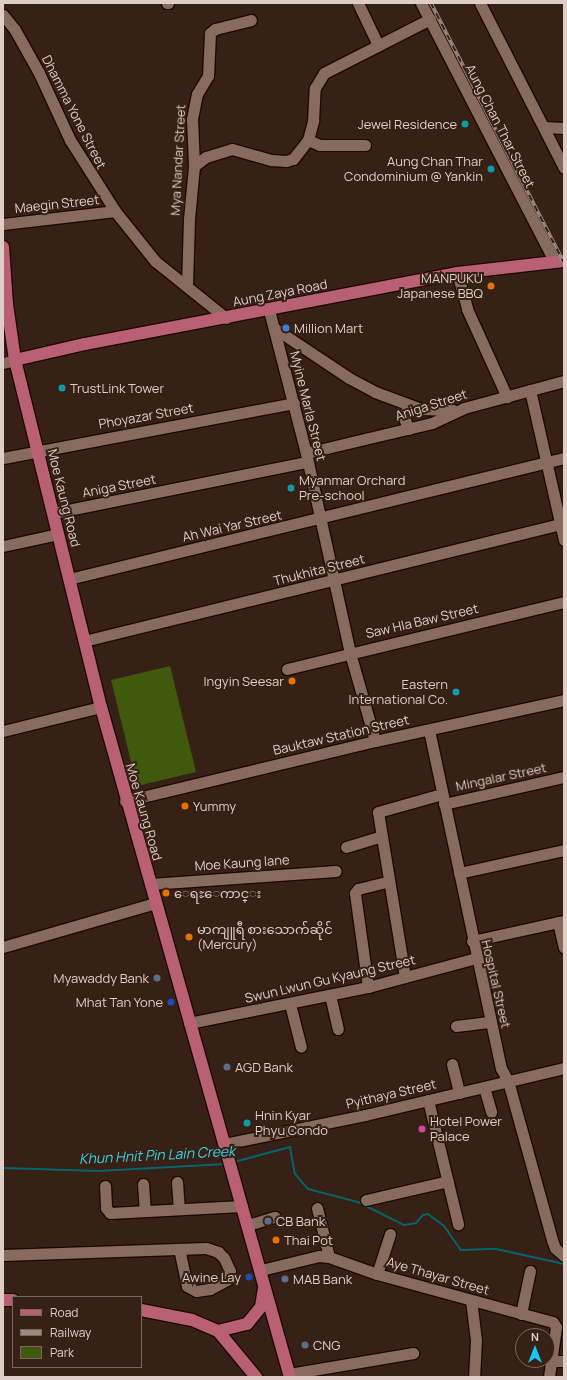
<!DOCTYPE html>
<meta charset="utf-8">
<style>
body{margin:0}
#map{position:relative;width:567px;height:1380px;overflow:hidden;background:#372015;font-family:Manrope,"Noto Sans Myanmar",sans-serif}
div>[style]{position:absolute}
.green>*{inset:0;background:#3f590d}
.stream>*{height:2px;margin:-1px;padding:0 1px;transform-origin:1px;border-radius:1px;background:#04656d}
.roads{filter:drop-shadow(1px 0 #1e0902) drop-shadow(-1px 0 #1e0902) drop-shadow(0 1px #1e0902) drop-shadow(0 -1px #1e0902)}
.minor>*{height:11px;margin:-5.5px;padding:0 5.5px;transform-origin:5.5px;border-radius:5.5px;background:#876b5e}
.major>*{height:12px;margin:-6px;padding:0 6px;transform-origin:6px;border-radius:6px;background:#b96172}
.rail>*{height:3.5px;margin-top:-1.75px;transform-origin:0;background:repeating-linear-gradient(90deg,#372015 0 6px,#9d8b81 0 12px);box-sizing:border-box;border-block:1px solid #9d8b81}
.dots>*{width:11px;height:11px;translate:-50% -50%;box-sizing:border-box;border:2px solid #372015;border-radius:50%}
span{translate:-50% -50%;white-space:nowrap;text-align:center;line-height:1.15;-webkit-text-stroke:4px #372015;paint-order:stroke}
.street-label{font-size:13px;color:#decec6}
.poi-label{font-size:13px;color:#decec6}
.right{translate:-100% -50%;text-align:right}
.left{translate:0 -50%;text-align:left}
.water-label{font-size:14px;color:#36d8e7;font-style:italic}
.frame{position:absolute;inset:0;border:4px solid #decec6;pointer-events:none}
.legend{position:absolute;left:12px;top:1296px;width:130px;height:72px;box-sizing:border-box;background:#372015;border:1px solid #7a665c;margin:0;padding:5px 7px;list-style:none;font-size:12px;color:#decec6}
.legend li{display:flex;align-items:center;gap:8px;height:20px}
.legend b{width:20px;border:1px solid #7a665c}
.north{position:absolute;left:515px;top:1328px;width:40px;height:40px;box-sizing:border-box;background:#372015;border:1px solid #7a665c;border-radius:50%;rotate:0deg;font-size:11px;font-weight:700;line-height:16px;text-align:center;color:#decec6}
.north::after{content:'';display:block;margin:auto;width:14px;height:18px;background:#11cafa;clip-path:polygon(50% 0,100% 100%,50% 72%,0 100%)}
</style>
<div id="map">
<div class="green">
<div style="clip-path:polygon(170px 666px,196px 772px,137px 786px,111px 680px)"></div>
</div>
<div class="stream">
<div style="left:234px;top:1162px;width:58px;rotate:-15deg"></div>
<div style="left:290px;top:1147px;width:27px;rotate:80deg"></div>
<div style="left:295px;top:1174px;width:20px;rotate:49deg"></div>
<div style="left:308px;top:1189px;width:52px;rotate:14.6deg"></div>
<div style="left:358px;top:1202px;width:51px;rotate:26.6deg"></div>
<div style="left:404px;top:1225px;width:12px;rotate:-9deg"></div>
<div style="left:416px;top:1223px;width:11px;rotate:-49deg"></div>
<div style="left:423px;top:1215px;width:5px;rotate:-11deg"></div>
<div style="left:428px;top:1214px;width:20px;rotate:37deg"></div>
<div style="left:444px;top:1226px;width:29px;rotate:55deg"></div>
<div style="left:461px;top:1250px;width:35px;rotate:-2deg"></div>
<div style="left:496px;top:1249px;width:70px;rotate:12.4deg"></div>
<div style="left:3px;top:1168px;width:96px;rotate:1.8deg"></div>
<div style="left:99px;top:1171px;width:127px;rotate:-3.2deg"></div>
</div>
<div class="roads">
<div class="minor">
<div style="left:167px;top:3px;width:1px"></div>
<div style="left:358px;top:3px;width:47px;rotate:64.5deg"></div>
<div style="left:421px;top:3px;width:290px;rotate:62.7deg"></div>
<div style="left:480px;top:3px;width:185px;rotate:63deg"></div>
<div style="left:3px;top:15px;width:19px;rotate:51deg"></div>
<div style="left:15px;top:30px;width:49px;rotate:60.8deg"></div>
<div style="left:39px;top:73px;width:74px;rotate:65.2deg"></div>
<div style="left:70px;top:140px;width:84px;rotate:57.6deg"></div>
<div style="left:115px;top:211px;width:64px;rotate:51.3deg"></div>
<div style="left:155px;top:261px;width:91px;rotate:38.8deg"></div>
<div style="left:544px;top:127px;width:20px;rotate:3deg"></div>
<div style="left:308px;top:140px;width:13px;rotate:23deg"></div>
<div style="left:320px;top:145px;width:45px"></div>
<div style="left:194px;top:166px;width:15px;rotate:-37deg"></div>
<div style="left:206px;top:157px;width:27px;rotate:-17deg"></div>
<div style="left:232px;top:149px;width:41px;rotate:15.8deg"></div>
<div style="left:271px;top:160px;width:15px;rotate:4deg"></div>
<div style="left:286px;top:161px;width:7px;rotate:-16deg"></div>
<div style="left:293px;top:159px;width:24px;rotate:-52deg"></div>
<div style="left:308px;top:140px;width:20px;rotate:-75deg"></div>
<div style="left:313px;top:121px;width:33px;rotate:-87deg"></div>
<div style="left:315px;top:88px;width:17px;rotate:-59deg"></div>
<div style="left:324px;top:73px;width:119px;rotate:-27deg"></div>
<div style="left:3px;top:224px;width:113px;rotate:-6.6deg"></div>
<div style="left:457px;top:273px;width:37px;rotate:74deg"></div>
<div style="left:467px;top:309px;width:97px;rotate:65.6deg"></div>
<div style="left:187px;top:286px;width:67px;rotate:-88.3deg"></div>
<div style="left:189px;top:219px;width:53px;rotate:-84.6deg"></div>
<div style="left:194px;top:166px;width:47px;rotate:-92.4deg"></div>
<div style="left:192px;top:119px;width:25px;rotate:-79deg"></div>
<div style="left:197px;top:94px;width:21px;rotate:-59deg"></div>
<div style="left:208px;top:76px;width:43px;rotate:-87.3deg"></div>
<div style="left:210px;top:33px;width:6px;rotate:-39deg"></div>
<div style="left:215px;top:29px;width:37px;rotate:-14deg"></div>
<div style="left:269px;top:310px;width:148px;rotate:75.5deg"></div>
<div style="left:306px;top:453px;width:205px;rotate:77.6deg"></div>
<div style="left:350px;top:653px;width:91px;rotate:74.1deg"></div>
<div style="left:274px;top:328px;width:90px;rotate:33.7deg"></div>
<div style="left:349px;top:378px;width:30px;rotate:28deg"></div>
<div style="left:375px;top:392px;width:49px;rotate:20.3deg"></div>
<div style="left:421px;top:409px;width:32px;rotate:2deg"></div>
<div style="left:3px;top:363px;width:12px;rotate:-14deg"></div>
<div style="left:530px;top:390px;width:154px;rotate:77.2deg"></div>
<div style="left:408px;top:405px;width:14px;rotate:107deg"></div>
<div style="left:404px;top:418px;width:12px;rotate:66deg"></div>
<div style="left:306px;top:453px;width:130px;rotate:-13.4deg"></div>
<div style="left:432px;top:423px;width:35px;rotate:-25deg"></div>
<div style="left:464px;top:408px;width:104px;rotate:-15.1deg"></div>
<div style="left:3px;top:458px;width:296px;rotate:-10.7deg"></div>
<div style="left:53px;top:513px;width:259px;rotate:-11.4deg"></div>
<div style="left:3px;top:546px;width:56px;rotate:-12.3deg"></div>
<div style="left:69px;top:579px;width:510px;rotate:-13.74deg"></div>
<div style="left:84px;top:641px;width:490px;rotate:-13.8deg"></div>
<div style="left:287px;top:669px;width:285px;rotate:-13.6deg"></div>
<div style="left:429px;top:730px;width:346px;rotate:78deg"></div>
<div style="left:501px;top:1068px;width:15px;rotate:62deg"></div>
<div style="left:508px;top:1081px;width:165px;rotate:74.5deg"></div>
<div style="left:552px;top:1240px;width:9px;rotate:69deg"></div>
<div style="left:555px;top:1248px;width:12px;rotate:42deg"></div>
<div style="left:3px;top:731px;width:101px;rotate:-13.8deg"></div>
<div style="left:125px;top:801px;width:257px;rotate:-13.5deg"></div>
<div style="left:375px;top:741px;width:193px;rotate:-12.2deg"></div>
<div style="left:444px;top:804px;width:123px;rotate:-12.7deg"></div>
<div style="left:346px;top:847px;width:37px;rotate:-17deg"></div>
<div style="left:459px;top:873px;width:107px;rotate:-12.4deg"></div>
<div style="left:150px;top:884px;width:186px;rotate:-4deg"></div>
<div style="left:558px;top:922px;width:26px;rotate:77deg"></div>
<div style="left:472px;top:941px;width:94px;rotate:-12.3deg"></div>
<div style="left:3px;top:947px;width:158px;rotate:-16.1deg"></div>
<div style="left:405px;top:977px;width:167px;rotate:-99.3deg"></div>
<div style="left:378px;top:812px;width:66px;rotate:-15.7deg"></div>
<div style="left:368px;top:987px;width:95px;rotate:-97.9deg"></div>
<div style="left:355px;top:893px;width:5px;rotate:-53deg"></div>
<div style="left:358px;top:889px;width:32px;rotate:-14deg"></div>
<div style="left:330px;top:995px;width:35px;rotate:77deg"></div>
<div style="left:290px;top:1004px;width:44px;rotate:75.7deg"></div>
<div style="left:189px;top:1023px;width:183px;rotate:-11.4deg"></div>
<div style="left:368px;top:987px;width:112px;rotate:-15deg"></div>
<div style="left:456px;top:1026px;width:35px;rotate:-7deg"></div>
<div style="left:452px;top:1064px;width:30px;rotate:76deg"></div>
<div style="left:484px;top:1087px;width:26px;rotate:74deg"></div>
<div style="left:428px;top:1100px;width:128px;rotate:76.4deg"></div>
<div style="left:224px;top:1144px;width:144px;rotate:-11.6deg"></div>
<div style="left:365px;top:1115px;width:204px;rotate:-13.3deg"></div>
<div style="left:177px;top:1182px;width:27px;rotate:86deg"></div>
<div style="left:143px;top:1184px;width:27px;rotate:86deg"></div>
<div style="left:105px;top:1186px;width:22px;rotate:87deg"></div>
<div style="left:106px;top:1208px;width:6px;rotate:51deg"></div>
<div style="left:110px;top:1213px;width:132px;rotate:-3deg"></div>
<div style="left:366px;top:1200px;width:84px;rotate:-13deg"></div>
<div style="left:317px;top:1208px;width:50px;rotate:76.2deg"></div>
<div style="left:248px;top:1225px;width:28px;rotate:-17deg"></div>
<div style="left:3px;top:1255px;width:203px;rotate:-2deg"></div>
<div style="left:206px;top:1248px;width:13px;rotate:18deg"></div>
<div style="left:218px;top:1252px;width:8px;rotate:45deg"></div>
<div style="left:224px;top:1258px;width:14px;rotate:65deg"></div>
<div style="left:230px;top:1271px;width:9px;rotate:108deg"></div>
<div style="left:227px;top:1280px;width:19px;rotate:152deg"></div>
<div style="left:210px;top:1289px;width:14px;rotate:172deg"></div>
<div style="left:196px;top:1291px;width:10px;rotate:-151deg"></div>
<div style="left:187px;top:1286px;width:38px;rotate:-102deg"></div>
<div style="left:261px;top:1270px;width:60px;rotate:-13.6deg"></div>
<div style="left:319px;top:1256px;width:10px;rotate:6deg"></div>
<div style="left:329px;top:1257px;width:51px;rotate:19.5deg"></div>
<div style="left:377px;top:1274px;width:182px;rotate:15.3deg"></div>
<div style="left:553px;top:1322px;width:6px;rotate:59deg"></div>
<div style="left:556px;top:1327px;width:50px;rotate:98deg"></div>
<div style="left:377px;top:1274px;width:42px;rotate:-72deg"></div>
<div style="left:471px;top:1300px;width:40px;rotate:82.9deg"></div>
<div style="left:476px;top:1340px;width:37px;rotate:93deg"></div>
<div style="left:521px;top:1314px;width:44px;rotate:-78.2deg"></div>
<div style="left:551px;top:1361px;width:13px"></div>
<div style="left:289px;top:1374px;width:126px;rotate:-9.6deg"></div>
</div>
<div class="major">
<div style="left:3px;top:247px;width:57px;rotate:86deg"></div>
<div style="left:7px;top:304px;width:57px;rotate:81.9deg"></div>
<div style="left:15px;top:360px;width:357px;rotate:76.1deg"></div>
<div style="left:101px;top:707px;width:696px;rotate:74.25deg"></div>
<div style="left:15px;top:360px;width:72px;rotate:-12.9deg"></div>
<div style="left:85px;top:344px;width:379px;rotate:-10.8deg"></div>
<div style="left:457px;top:273px;width:108px;rotate:-6.4deg"></div>
<div style="left:3px;top:1300px;width:10px"></div>
<div style="left:141px;top:1310px;width:52px;rotate:11.1deg"></div>
<div style="left:192px;top:1320px;width:28px;rotate:23deg"></div>
<div style="left:218px;top:1331px;width:60px;rotate:50.4deg"></div>
<div style="left:218px;top:1331px;width:30px;rotate:-14deg"></div>
<div style="left:247px;top:1324px;width:22px;rotate:-51deg"></div>
<div style="left:261px;top:1307px;width:18px;rotate:-81deg"></div>
</div>
</div>
<div class="rail">
<div style="left:431px;top:3px;width:292px;rotate:62.9deg"></div>
</div>
<div class="dots">
<div style="left:465px;top:124px;background:#0f9aa8"></div>
<div style="left:491px;top:169px;background:#0f9aa8"></div>
<div style="left:491px;top:286px;background:#e8710a"></div>
<div style="left:286px;top:328px;background:#3f7fe0"></div>
<div style="left:62px;top:388px;background:#0f9aa8"></div>
<div style="left:291px;top:488px;background:#0f9aa8"></div>
<div style="left:292px;top:681px;background:#e8710a"></div>
<div style="left:456px;top:692px;background:#0f9aa8"></div>
<div style="left:185px;top:806px;background:#e8710a"></div>
<div style="left:166px;top:893px;background:#e8710a"></div>
<div style="left:189px;top:937px;background:#e8710a"></div>
<div style="left:157px;top:978px;background:#5c6f8a"></div>
<div style="left:171px;top:1002px;background:#1a4fb4"></div>
<div style="left:227px;top:1067px;background:#5c6f8a"></div>
<div style="left:247px;top:1123px;background:#0f9aa8"></div>
<div style="left:422px;top:1129px;background:#d1479c"></div>
<div style="left:268px;top:1221px;background:#5c6f8a"></div>
<div style="left:276px;top:1240px;background:#e8710a"></div>
<div style="left:249px;top:1277px;background:#1a4fb4"></div>
<div style="left:285px;top:1279px;background:#5c6f8a"></div>
<div style="left:305px;top:1345px;background:#5c6f8a"></div>
</div>
<div class="street-label">
<span style="left:74px;top:112px;rotate:63deg">Dhamma Yone Street</span>
<span style="left:500px;top:126px;rotate:63deg">Aung Chan Thar Street</span>
<span style="left:178px;top:160px;rotate:-87deg">Mya Nandar Street</span>
<span style="left:57px;top:204px;rotate:-6deg">Maegin Street</span>
<span style="left:280px;top:293px;rotate:-11deg">Aung Zaya Road</span>
<span style="left:431px;top:405px;rotate:-18deg">Aniga Street</span>
<span style="left:308px;top:406px;rotate:76deg">Myine Marla Street</span>
<span style="left:146px;top:416px;rotate:-10deg">Phoyazar Street</span>
<span style="left:119px;top:486px;rotate:-11deg">Aniga Street</span>
<span style="left:64px;top:498px;rotate:76deg">Moe Kaung Road</span>
<span style="left:232px;top:526px;rotate:-13deg">Ah Wai Yar Street</span>
<span style="left:319px;top:570px;rotate:-14deg">Thukhita Street</span>
<span style="left:422px;top:621px;rotate:-13deg">Saw Hla Baw Street</span>
<span style="left:341px;top:735px;rotate:-13deg">Bauktaw Station Street</span>
<span style="left:501px;top:777px;rotate:-12deg">Mingalar Street</span>
<span style="left:144px;top:812px;rotate:74deg">Moe Kaung Road</span>
<span style="left:242px;top:863px;rotate:-4deg">Moe Kaung lane</span>
<span style="left:330px;top:979px;rotate:-13deg">Swun Lwun Gu Kyaung Street</span>
<span style="left:496px;top:984px;rotate:77deg">Hospital Street</span>
<span style="left:391px;top:1094px;rotate:-13deg">Pyithaya Street</span>
<span style="left:438px;top:1276px;rotate:16deg">Aye Thayar Street</span>
</div>
<div class="poi-label">
<span class="right" style="left:457px;top:124px">Jewel Residence</span>
<span class="right" style="left:483px;top:169px">Aung Chan Thar<br>Condominium @ Yankin</span>
<span class="right" style="left:483px;top:286px">MANPUKU<br>Japanese BBQ</span>
<span class="left" style="left:294px;top:328px">Million Mart</span>
<span class="left" style="left:70px;top:388px">TrustLink Tower</span>
<span class="left" style="left:299px;top:488px">Myanmar Orchard<br>Pre-school</span>
<span class="right" style="left:284px;top:681px">Ingyin Seesar</span>
<span class="right" style="left:448px;top:692px">Eastern<br>International Co.</span>
<span class="left" style="left:193px;top:806px">Yummy</span>
<span class="left" style="left:174px;top:893px">ေရႊေကာင္း</span>
<span class="left" style="left:197px;top:937px">မာကျူရီ စားသောက်ဆိုင်<br>(Mercury)</span>
<span class="right" style="left:149px;top:978px">Myawaddy Bank</span>
<span class="right" style="left:163px;top:1002px">Mhat Tan Yone</span>
<span class="left" style="left:235px;top:1067px">AGD Bank</span>
<span class="left" style="left:255px;top:1123px">Hnin Kyar<br>Phyu Condo</span>
<span class="left" style="left:430px;top:1129px">Hotel Power<br>Palace</span>
<span class="left" style="left:276px;top:1221px">CB Bank</span>
<span class="left" style="left:284px;top:1240px">Thai Pot</span>
<span class="right" style="left:241px;top:1277px">Awine Lay</span>
<span class="left" style="left:293px;top:1279px">MAB Bank</span>
<span class="left" style="left:313px;top:1345px">CNG</span>
</div>
<div class="water-label">
<span style="left:157px;top:1155px;rotate:-3deg">Khun Hnit Pin Lain Creek</span>
</div>
<div class="frame"></div>
<ul class="legend">
<li><b style="height:5px;background:#b96172"></b>Road</li>
<li><b style="height:5px;background:#9d8b81"></b>Railway</li>
<li><b style="height:11px;background:#3f590d"></b>Park</li>
</ul>
<div class="north">N</div>
</div>
